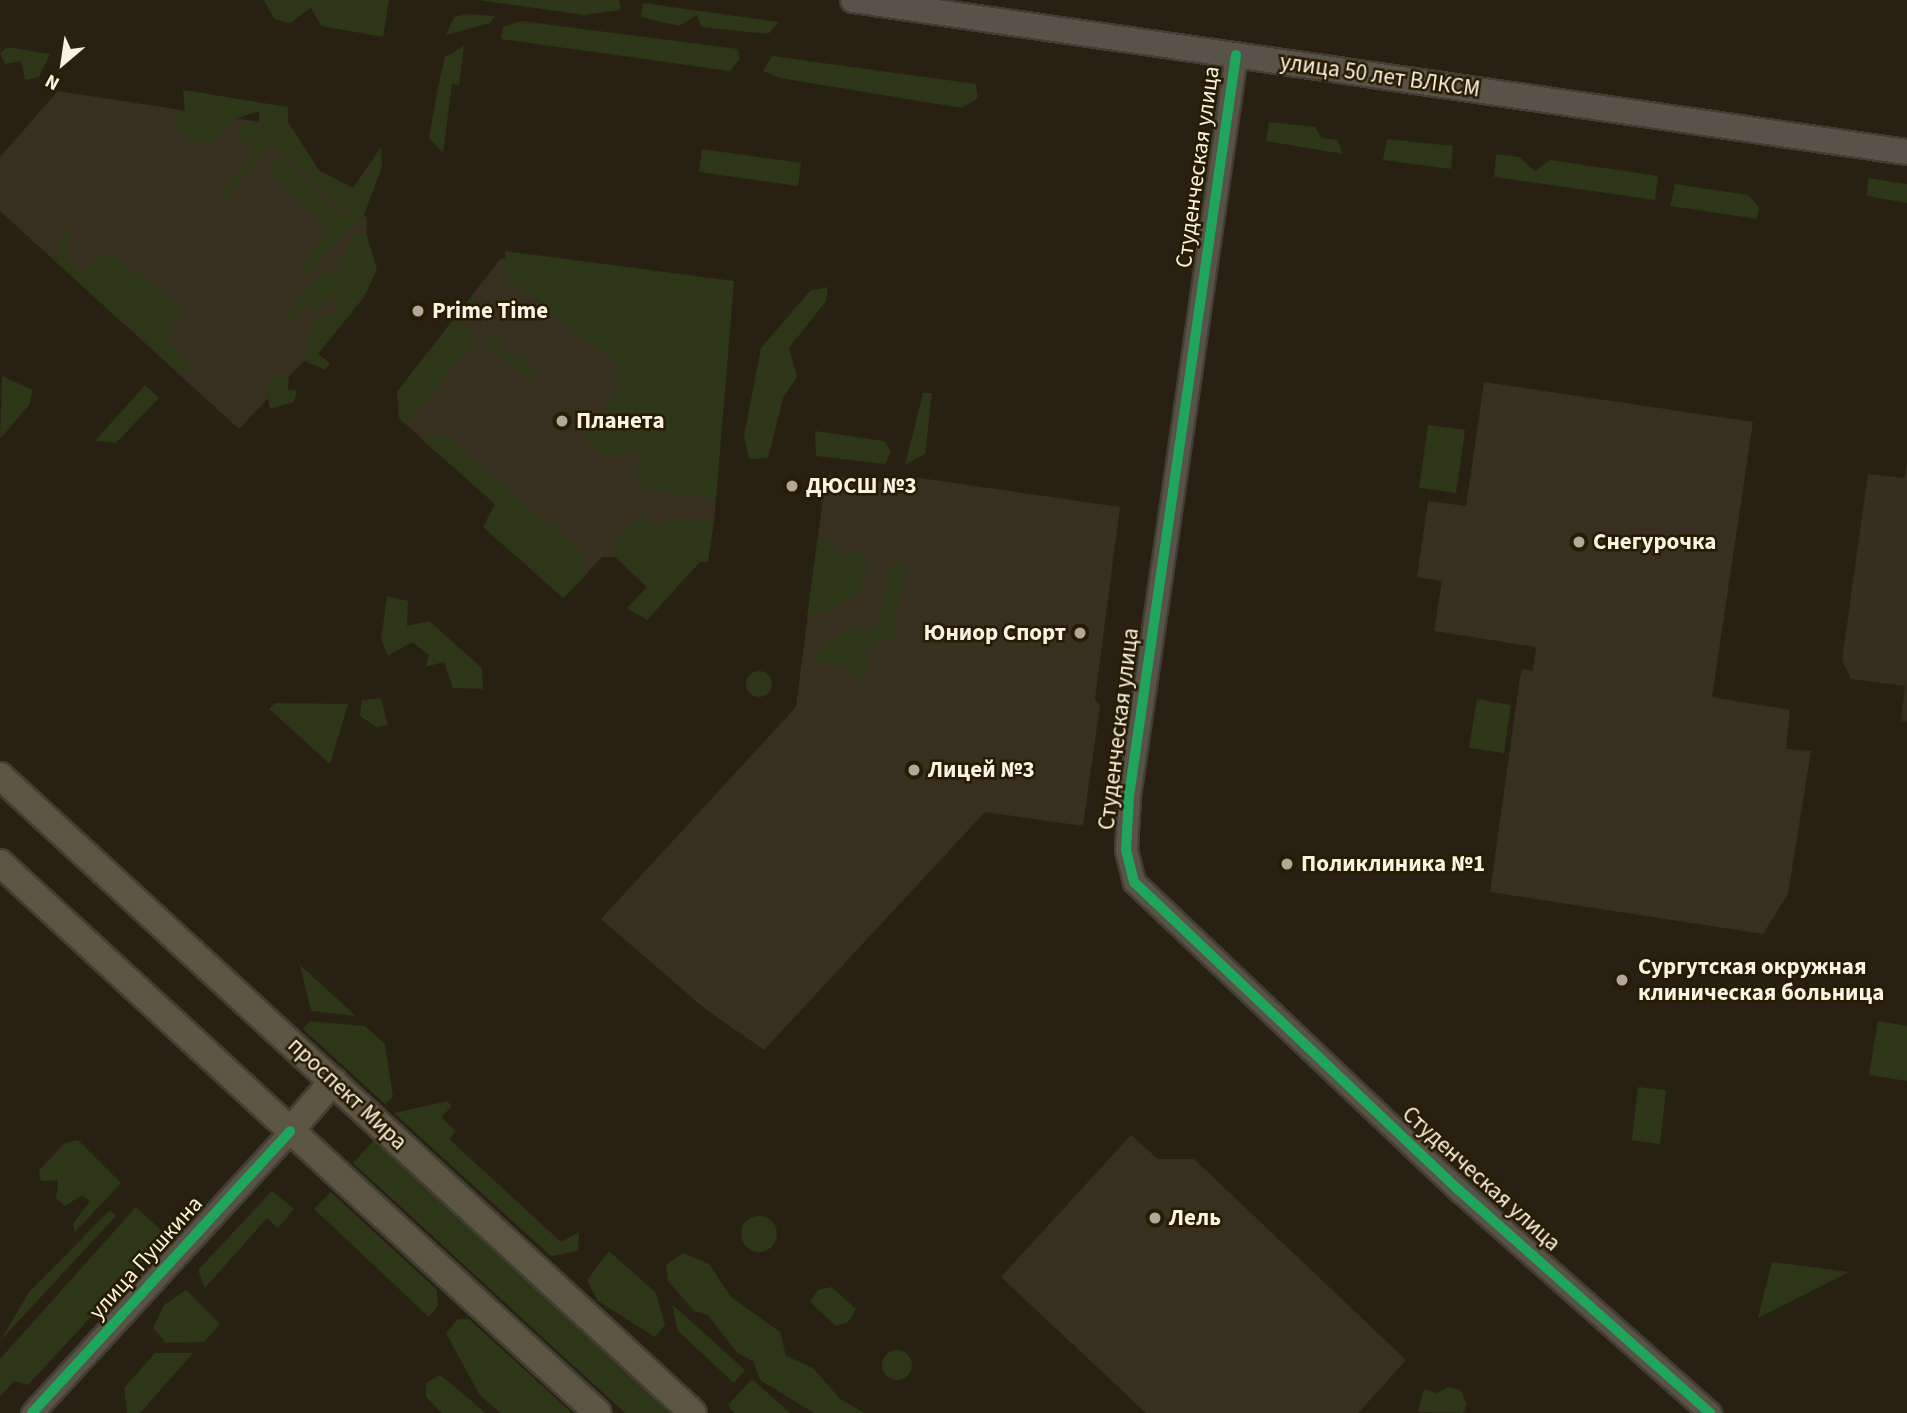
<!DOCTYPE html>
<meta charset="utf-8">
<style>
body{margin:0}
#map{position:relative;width:1907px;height:1413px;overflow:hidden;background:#282113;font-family:"Source Sans 3",sans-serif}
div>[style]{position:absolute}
.commercial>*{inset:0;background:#362f1f}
.education>*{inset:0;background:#372f1f}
.green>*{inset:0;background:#2d3616}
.round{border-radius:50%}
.roads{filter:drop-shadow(2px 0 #433e33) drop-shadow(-2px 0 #433e33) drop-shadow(0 2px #433e33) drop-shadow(0 -2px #433e33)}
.tertiary>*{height:21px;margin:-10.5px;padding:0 10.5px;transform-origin:10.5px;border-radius:10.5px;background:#585348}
.secondary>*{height:24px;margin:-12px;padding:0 12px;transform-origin:12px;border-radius:12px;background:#585348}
.primary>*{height:26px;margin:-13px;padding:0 13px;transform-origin:13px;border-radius:13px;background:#5c5544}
.cycleway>*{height:10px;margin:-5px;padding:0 5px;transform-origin:5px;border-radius:5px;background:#20a55d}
.dots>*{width:19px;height:19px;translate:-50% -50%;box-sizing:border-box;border:4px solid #271b02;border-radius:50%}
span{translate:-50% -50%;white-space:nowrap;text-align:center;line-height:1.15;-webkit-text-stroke:5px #271b02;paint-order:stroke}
.street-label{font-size:23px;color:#faf2e2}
.poi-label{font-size:23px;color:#faf2e2;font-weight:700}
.left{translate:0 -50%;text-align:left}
.right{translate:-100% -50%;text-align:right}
.north{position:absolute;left:28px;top:28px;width:70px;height:70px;-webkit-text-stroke:5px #271b02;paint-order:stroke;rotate:209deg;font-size:19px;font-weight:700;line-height:28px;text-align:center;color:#faf2e2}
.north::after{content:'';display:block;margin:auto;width:24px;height:32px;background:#faf2e2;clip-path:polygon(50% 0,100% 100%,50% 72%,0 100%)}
</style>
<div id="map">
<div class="commercial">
<div style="clip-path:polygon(1907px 462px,1907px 722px,1901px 721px,1905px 686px,1851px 679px,1842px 660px,1868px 474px,1904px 478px)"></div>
</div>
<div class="education">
<div style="clip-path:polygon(58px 91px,259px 122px,367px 218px,364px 297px,239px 429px,0 211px,0 157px)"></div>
<div style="clip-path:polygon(501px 258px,733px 290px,714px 522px,651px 591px,615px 557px,602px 557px,581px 580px,399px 418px,397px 392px)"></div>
<div style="clip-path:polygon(1484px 382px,1753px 422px,1712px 697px,1790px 710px,1786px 749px,1811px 751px,1788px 894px,1763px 934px,1490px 892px,1520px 677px,1522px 669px,1533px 671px,1536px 647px,1434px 631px,1442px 581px,1417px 577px,1428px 501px,1466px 506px)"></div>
<div style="clip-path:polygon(826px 475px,901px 484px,913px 477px,1120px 507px,1095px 699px,1100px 706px,1083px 826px,985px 812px,764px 1050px,704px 1008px,601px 919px,796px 707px)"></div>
<div style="clip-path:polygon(1131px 1135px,1158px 1159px,1194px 1159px,1406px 1360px,1358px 1413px,1146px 1413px,1001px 1277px)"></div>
</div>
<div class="green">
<div style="clip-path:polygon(264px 0,389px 0,383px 37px,321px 26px,311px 8px,290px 23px,274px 19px)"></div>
<div style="clip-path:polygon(478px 0,619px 0,621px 10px,584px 15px)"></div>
<div style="clip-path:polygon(643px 3px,779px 22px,768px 34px,701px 27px,697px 15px,679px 26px,641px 17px)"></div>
<div style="clip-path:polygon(467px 14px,495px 16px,490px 23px,446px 35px,454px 17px)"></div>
<div style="clip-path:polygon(521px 21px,738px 49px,740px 59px,730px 71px,501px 39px,503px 27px)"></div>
<div style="clip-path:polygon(464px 46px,459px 85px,452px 84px,443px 153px,429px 138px,438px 87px,445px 57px)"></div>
<div style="clip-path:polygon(7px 47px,50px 54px,39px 77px,25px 80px,21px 61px,5px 64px,0 53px)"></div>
<div style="clip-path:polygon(772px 56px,976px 84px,978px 98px,962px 108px,780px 78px,763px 71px)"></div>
<div style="clip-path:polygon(183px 90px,288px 107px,288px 122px,319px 170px,353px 188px,381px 147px,382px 167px,364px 215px,303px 277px,300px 269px,329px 229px,266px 169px,281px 157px,340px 214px,347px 211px,275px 148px,263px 151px,228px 198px,217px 197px,246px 163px,254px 145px,236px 136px,240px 127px,259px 122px,259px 111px,235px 119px,205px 151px,201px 140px,189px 141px,172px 116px,185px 110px)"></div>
<div style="clip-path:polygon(1269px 122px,1315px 127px,1321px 138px,1337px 140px,1343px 154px,1266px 141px)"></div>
<div style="clip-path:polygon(1387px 139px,1453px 146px,1451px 169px,1383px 160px)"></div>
<div style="clip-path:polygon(702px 149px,801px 163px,798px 186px,699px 172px)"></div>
<div style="clip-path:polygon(1496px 154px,1519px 157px,1535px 171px,1550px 160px,1658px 176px,1655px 200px,1494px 177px)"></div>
<div style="clip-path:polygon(1868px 178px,1907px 184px,1907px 203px,1867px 196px)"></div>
<div style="clip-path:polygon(1675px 184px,1748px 195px,1759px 207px,1757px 219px,1670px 206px)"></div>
<div style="clip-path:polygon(70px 227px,67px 259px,82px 273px,109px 251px,184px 311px,169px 326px,169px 339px,188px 366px,180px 374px,57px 263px,60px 235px)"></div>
<div style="clip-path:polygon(366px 233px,377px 269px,364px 297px,318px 354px,330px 363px,326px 370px,304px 361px,313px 321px,338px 310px,333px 296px,314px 312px,306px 302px,290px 322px,286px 314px,330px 265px,333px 281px,352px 235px)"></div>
<div style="clip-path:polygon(505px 251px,734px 281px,716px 499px,648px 490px,633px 480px,643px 465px,633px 449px,608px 459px,584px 435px,621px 388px,614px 362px,507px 277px)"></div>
<div style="clip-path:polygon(828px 287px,826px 301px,789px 348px,797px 377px,783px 398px,768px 458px,749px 459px,744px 436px,761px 348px,810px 291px)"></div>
<div style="clip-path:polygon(475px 292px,476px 301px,462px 323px,476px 341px,405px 424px,399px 418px,397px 392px)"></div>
<div style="clip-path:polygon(497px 330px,497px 343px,508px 355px,518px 353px,536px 369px,531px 381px,485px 343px)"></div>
<div style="clip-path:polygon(277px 373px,289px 376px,288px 390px,297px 390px,294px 402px,270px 409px,265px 384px)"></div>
<div style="clip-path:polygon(2px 376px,33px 390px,29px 405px,0 439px)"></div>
<div style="clip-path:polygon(145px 385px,159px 398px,116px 443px,95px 441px)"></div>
<div style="clip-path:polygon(923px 393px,932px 393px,925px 454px,905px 465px)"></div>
<div style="clip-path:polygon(1428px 425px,1465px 430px,1456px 493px,1419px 488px)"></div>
<div style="clip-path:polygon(815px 431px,884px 441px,891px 452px,885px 464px,816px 456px)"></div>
<div style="clip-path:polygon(445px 436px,582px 553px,581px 580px,563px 598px,483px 527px,495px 504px,419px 437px)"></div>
<div style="clip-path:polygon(641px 517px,664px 529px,668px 519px,714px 522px,708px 562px,700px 562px,647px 620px,627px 608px,647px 587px,615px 557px,613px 546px)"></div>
<div style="clip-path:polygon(818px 536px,841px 555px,863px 553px,866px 571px,859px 590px,839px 606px,807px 617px)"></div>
<div style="clip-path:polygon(904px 562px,894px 639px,864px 648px,870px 662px,858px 683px,848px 666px,819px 665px,812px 656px,854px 625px,863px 633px,875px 629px,891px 567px)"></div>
<div style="clip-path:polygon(387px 596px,408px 601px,407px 626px,429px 621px,482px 668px,483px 689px,453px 688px,444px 662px,425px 667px,429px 655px,412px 642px,388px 656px,381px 639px)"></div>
<div class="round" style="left:746px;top:671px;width:26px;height:26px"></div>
<div style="clip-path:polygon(381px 698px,388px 725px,377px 727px,360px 716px,362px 700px)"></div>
<div style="clip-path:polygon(1477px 699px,1511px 705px,1504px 753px,1469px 748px)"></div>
<div style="clip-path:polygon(275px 703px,348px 704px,330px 764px,269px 709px)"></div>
<div style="clip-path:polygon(300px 965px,356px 1016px,311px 1011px)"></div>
<div style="clip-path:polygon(310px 1021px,365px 1026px,385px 1044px,393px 1097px,385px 1104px,303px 1029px)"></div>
<div style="clip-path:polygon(1878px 1021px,1907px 1026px,1907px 1081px,1869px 1075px)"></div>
<div style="clip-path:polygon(1638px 1087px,1666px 1090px,1660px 1144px,1632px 1140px)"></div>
<div style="clip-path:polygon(447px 1101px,452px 1106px,441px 1117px,456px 1131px,449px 1139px,561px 1242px,579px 1232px,578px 1251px,551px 1256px,394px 1113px)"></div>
<div style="clip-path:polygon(78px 1140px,121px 1183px,75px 1232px,73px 1224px,90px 1201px,82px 1195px,65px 1206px,56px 1198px,58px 1180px,41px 1181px,39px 1170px,65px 1143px)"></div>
<div style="clip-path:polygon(374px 1140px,670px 1413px,625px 1413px,353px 1163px)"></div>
<div style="clip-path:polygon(272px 1191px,294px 1209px,278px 1228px,267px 1218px,205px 1288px,198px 1270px)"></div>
<div style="clip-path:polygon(331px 1192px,437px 1290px,438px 1306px,429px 1317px,314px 1209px)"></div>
<div style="clip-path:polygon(136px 1207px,166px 1235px,28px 1385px,14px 1381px,0 1397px,0 1359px)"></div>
<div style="clip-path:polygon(110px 1210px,116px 1216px,0 1341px,29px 1292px)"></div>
<div class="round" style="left:741px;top:1216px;width:36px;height:36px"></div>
<div style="clip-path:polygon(609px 1251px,656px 1293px,665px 1325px,655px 1337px,598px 1301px,587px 1280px)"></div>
<div style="clip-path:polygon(683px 1253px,709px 1264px,731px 1297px,780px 1332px,786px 1356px,813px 1368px,840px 1399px,865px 1413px,814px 1413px,760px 1380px,753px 1361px,737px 1353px,708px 1315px,694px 1311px,668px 1281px,666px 1265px)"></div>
<div style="clip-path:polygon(1772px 1262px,1849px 1272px,1758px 1318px)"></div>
<div style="clip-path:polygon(831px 1287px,856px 1309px,848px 1322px,836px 1326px,810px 1302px,818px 1290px)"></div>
<div style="clip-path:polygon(186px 1290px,220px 1324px,204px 1342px,166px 1343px,153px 1328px,164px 1305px)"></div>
<div style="clip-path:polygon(672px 1304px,745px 1370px,734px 1383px,678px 1331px)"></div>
<div style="clip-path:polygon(458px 1319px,469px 1319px,572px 1413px,500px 1413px,479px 1394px,446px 1333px)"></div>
<div class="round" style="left:882px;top:1350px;width:30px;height:30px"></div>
<div style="clip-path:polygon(155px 1353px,193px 1353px,140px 1413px,127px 1413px,124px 1388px)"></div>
<div style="clip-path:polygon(440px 1375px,473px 1402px,485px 1413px,442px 1413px,426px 1397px,426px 1383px)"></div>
<div style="clip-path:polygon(752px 1379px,790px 1413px,734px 1413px,728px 1405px)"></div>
<div style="clip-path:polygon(1448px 1387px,1461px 1390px,1467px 1405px,1463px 1413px,1418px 1412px,1424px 1389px,1437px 1393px)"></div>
</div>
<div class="roads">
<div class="tertiary">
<div style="left:1236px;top:55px;width:749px;rotate:98.22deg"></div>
<div style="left:1129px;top:796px;width:54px;rotate:93.2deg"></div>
<div style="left:1126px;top:850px;width:33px;rotate:76deg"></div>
<div style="left:1134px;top:882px;width:448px;rotate:43.5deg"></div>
<div style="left:1459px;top:1190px;width:336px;rotate:41.6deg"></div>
<div style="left:32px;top:1413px;width:382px;rotate:-47.5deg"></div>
</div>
<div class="secondary">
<div style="left:853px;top:0;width:1065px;rotate:8.21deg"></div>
</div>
<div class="primary">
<div style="left:0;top:776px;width:941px;rotate:42.59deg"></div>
<div style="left:0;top:863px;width:812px;rotate:42.61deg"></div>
<div style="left:290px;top:1131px;width:66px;rotate:-49.3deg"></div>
</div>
</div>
<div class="cycleway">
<div style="left:1236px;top:55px;width:749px;rotate:98.22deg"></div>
<div style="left:1129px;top:796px;width:54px;rotate:93.2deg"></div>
<div style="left:1126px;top:850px;width:33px;rotate:76deg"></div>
<div style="left:1134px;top:882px;width:448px;rotate:43.5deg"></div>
<div style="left:1459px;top:1190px;width:336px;rotate:41.6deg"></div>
<div style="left:32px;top:1413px;width:382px;rotate:-47.5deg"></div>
</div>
<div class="dots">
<div style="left:418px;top:311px;background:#b0a99a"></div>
<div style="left:562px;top:421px;background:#b0a99a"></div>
<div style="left:792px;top:486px;background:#b0a99a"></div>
<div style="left:1579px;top:542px;background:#b0a99a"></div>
<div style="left:1080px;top:633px;background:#b0a99a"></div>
<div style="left:914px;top:770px;background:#b0a99a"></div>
<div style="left:1287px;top:864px;background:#b0a99a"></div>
<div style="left:1622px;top:980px;background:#b0a99a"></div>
<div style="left:1155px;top:1218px;background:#b0a99a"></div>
</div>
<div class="street-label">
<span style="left:1380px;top:76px;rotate:8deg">улица 50 лет ВЛКСМ</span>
<span style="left:1198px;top:167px;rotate:-82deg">Студенческая улица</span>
<span style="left:1119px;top:729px;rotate:-83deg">Студенческая улица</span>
<span style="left:347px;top:1094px;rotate:43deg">проспект Мира</span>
<span style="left:1481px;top:1179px;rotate:42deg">Студенческая улица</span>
<span style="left:146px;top:1258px;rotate:-48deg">улица Пушкина</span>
</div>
<div class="poi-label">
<span class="left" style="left:432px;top:311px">Prime Time</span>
<span class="left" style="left:576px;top:421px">Планета</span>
<span class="left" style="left:806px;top:486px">ДЮСШ №3</span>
<span class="left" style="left:1593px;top:542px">Снегурочка</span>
<span class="right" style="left:1066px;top:633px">Юниор Спорт</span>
<span class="left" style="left:928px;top:770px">Лицей №3</span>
<span class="left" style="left:1301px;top:864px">Поликлиника №1</span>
<span class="left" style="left:1638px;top:980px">Сургутская окружная<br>клиническая больница</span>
<span class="left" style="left:1169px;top:1218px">Лель</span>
</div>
<div class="north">N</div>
</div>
